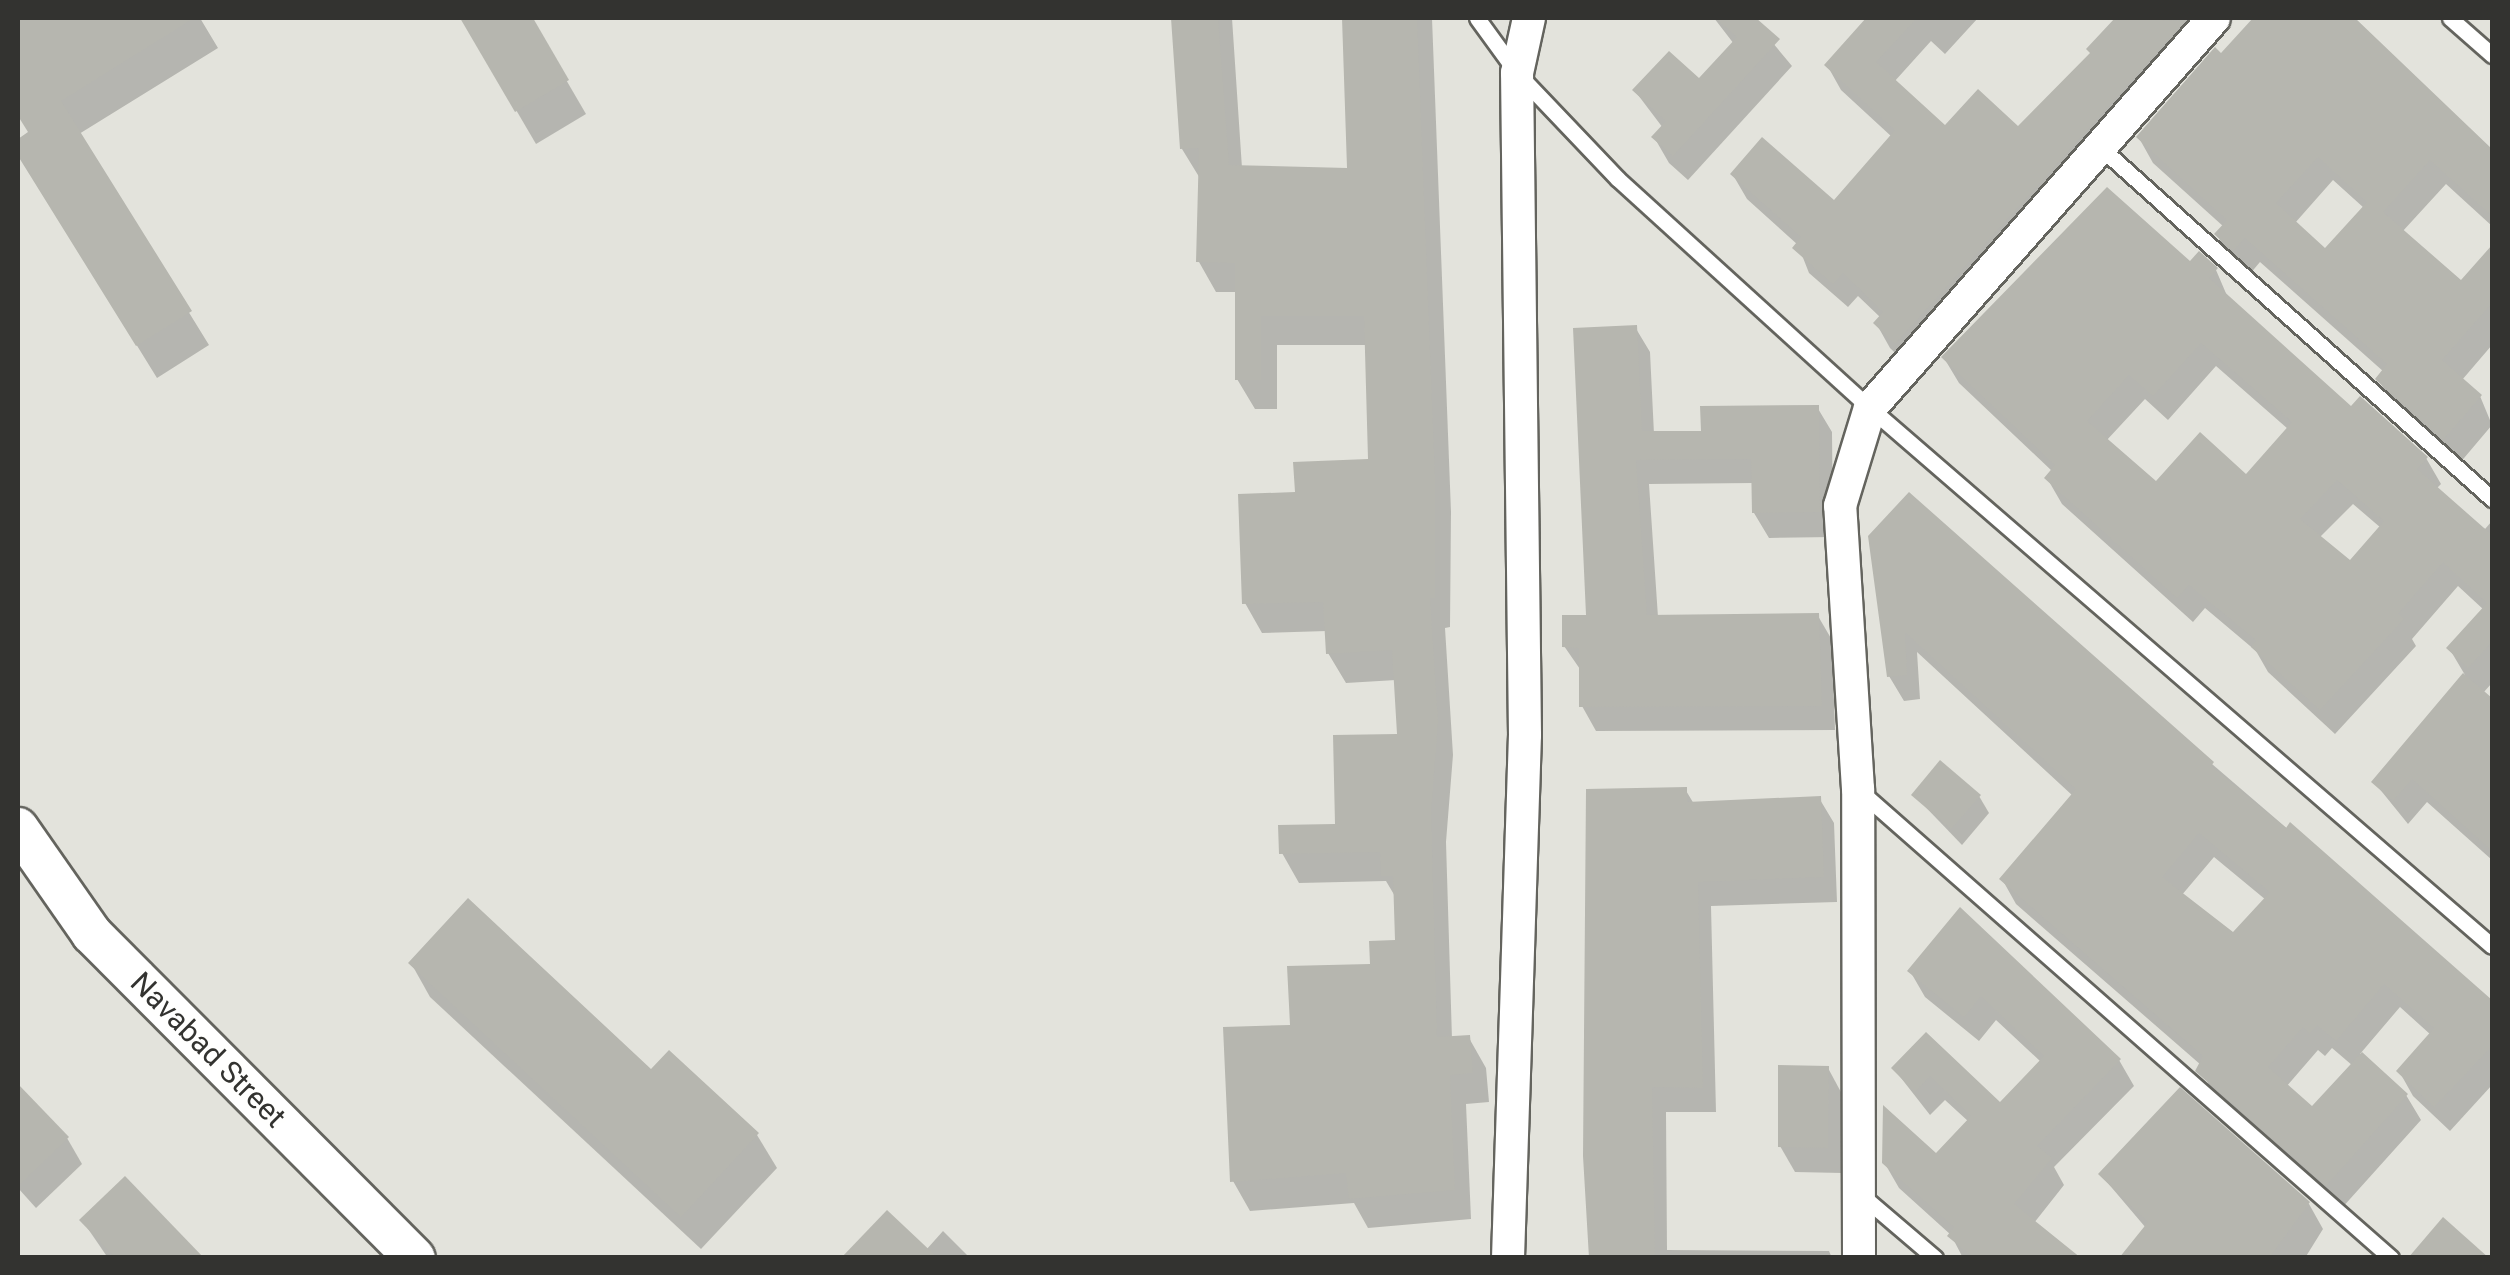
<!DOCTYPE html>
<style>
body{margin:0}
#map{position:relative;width:2510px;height:1275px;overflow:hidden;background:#e3e3dc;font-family:Roboto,sans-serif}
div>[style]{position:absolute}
.shadow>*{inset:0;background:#0003}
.building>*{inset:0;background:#b6b6af}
.roads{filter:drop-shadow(2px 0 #64645e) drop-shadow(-2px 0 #64645e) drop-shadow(0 2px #64645e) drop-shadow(0 -2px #64645e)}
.service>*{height:15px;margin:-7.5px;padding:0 7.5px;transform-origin:7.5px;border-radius:7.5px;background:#fff}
.minor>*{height:32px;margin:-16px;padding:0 16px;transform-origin:16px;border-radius:16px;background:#fff}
.tertiary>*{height:40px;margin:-20px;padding:0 20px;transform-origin:20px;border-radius:20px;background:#fff}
span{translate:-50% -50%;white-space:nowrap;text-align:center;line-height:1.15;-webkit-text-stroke:8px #fffffe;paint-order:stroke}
.street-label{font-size:30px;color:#333330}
.frame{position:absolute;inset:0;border:20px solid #333330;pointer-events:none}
</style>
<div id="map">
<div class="shadow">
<div style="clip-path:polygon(18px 18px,200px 18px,218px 48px,79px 134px,209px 345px,157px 378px,18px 153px,18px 142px,30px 134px,18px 114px)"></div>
<div style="clip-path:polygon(462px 18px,530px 18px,586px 114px,536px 144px)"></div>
<div style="clip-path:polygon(1174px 18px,1232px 18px,1242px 168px,1350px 171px,1345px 18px,1432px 18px,1451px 512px,1450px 627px,1445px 628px,1453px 755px,1446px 842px,1452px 1039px,1469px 1038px,1486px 1068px,1489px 1102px,1466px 1104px,1471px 1219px,1368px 1228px,1354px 1203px,1250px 1211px,1233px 1181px,1292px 1028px,1397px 942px,1396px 898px,1386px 881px,1299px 883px,1282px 853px,1338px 826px,1400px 736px,1396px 680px,1346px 683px,1328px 653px,1327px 631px,1262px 633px,1245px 603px,1371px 461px,1368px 345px,1277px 345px,1277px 409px,1255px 409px,1237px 379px,1238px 292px,1216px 292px,1199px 262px,1201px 180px,1182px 149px)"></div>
<div style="clip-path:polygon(1714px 18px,1752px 18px,1792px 66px,1688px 180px,1669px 163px,1654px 137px,1663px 128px,1635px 91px,1700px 82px,1734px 44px)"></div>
<div style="clip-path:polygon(1870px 18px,1978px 18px,1945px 54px,1931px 41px,1894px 82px,1945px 128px,2018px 130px,2092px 55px,2089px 49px,2118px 18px,2218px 18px,1910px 367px,1890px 348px,1876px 323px,1881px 318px,1858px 296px,1848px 307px,1809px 273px,1798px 245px,1747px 199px,1733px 175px,1834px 204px,1892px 137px,1841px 90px,1827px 65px)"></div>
<div style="clip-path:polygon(evenodd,2257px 18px,2348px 18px,2492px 157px,2492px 226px,2446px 184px,2402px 232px,2462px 283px,2492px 248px,2492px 345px,2462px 380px,2480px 396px,2492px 425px,2459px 464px,2393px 404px,2378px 379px,2384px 372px,2260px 262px,2249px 275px,2232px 260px,2217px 235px,2224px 227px,2153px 163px,2139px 138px,2257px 18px,2333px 180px,2364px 208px,2325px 251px,2295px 223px,2333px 180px)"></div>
<div style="clip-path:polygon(evenodd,2190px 265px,2216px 270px,2228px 298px,2351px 410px,2426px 458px,2441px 484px,2436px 489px,2478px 525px,2485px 529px,2492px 521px,2492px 683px,2483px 693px,2492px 702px,2492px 860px,2427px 802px,2408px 824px,2374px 782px,2465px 675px,2449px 648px,2484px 610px,2458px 586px,2412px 639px,2416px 646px,2335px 734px,2268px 672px,2256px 651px,2205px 608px,2193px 622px,2062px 504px,2047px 478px,2053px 472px,1959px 383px,1944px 358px,2190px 265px,2216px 366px,2289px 430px,2246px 477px,2156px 484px,2106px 441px,2145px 399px,2168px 420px,2216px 366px,2190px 265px,2353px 504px,2381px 528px,2350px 563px,2319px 538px,2353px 504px)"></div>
<div style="clip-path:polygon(1635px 327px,1650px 352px,1654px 434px,1703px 433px,1817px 407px,1832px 432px,1833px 537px,1769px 538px,1754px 513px,1754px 483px,1649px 484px,1658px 617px,1818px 616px,1832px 640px,1835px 730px,1596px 731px,1582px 706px,1582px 672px,1564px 646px,1589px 617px)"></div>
<div style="clip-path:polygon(evenodd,1871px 537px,2212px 764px,2492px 1004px,2492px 1085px,2450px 1131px,2413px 1096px,2399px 1071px,2431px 1035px,2400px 1007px,2360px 1054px,2406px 1095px,2421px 1120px,2341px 1209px,2213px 1096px,2201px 1065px,2016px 904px,2002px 879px,2073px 796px,1917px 652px,1920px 699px,1904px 701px,1889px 676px,1871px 537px,2214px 857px,2266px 900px,2234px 936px,2181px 896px,2214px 857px,1871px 537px,2332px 1048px,2353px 1066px,2312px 1110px,2286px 1087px,2318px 1050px,2325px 1056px,2332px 1048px)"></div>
<div style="clip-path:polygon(1685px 789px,1694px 804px,1819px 798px,1834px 823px,1837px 902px,1711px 906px,1716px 1112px,1666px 1112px,1667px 1250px,1829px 1251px,1832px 1258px,1590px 1258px)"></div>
<div style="clip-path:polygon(1914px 795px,1979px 796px,1989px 813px,1962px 845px)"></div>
<div style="clip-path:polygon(1960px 910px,2119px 1060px,2134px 1086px,2054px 1167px,2064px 1185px,2034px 1223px,2078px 1258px,1963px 1258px,1951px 1235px,1899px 1188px,1884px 1162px,1936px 1157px,1969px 1122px,1945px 1100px,1930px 1115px,1894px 1069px,1926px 1035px,2000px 1105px,2041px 1062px,1996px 1020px,1979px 1041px,1925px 997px,1910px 971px)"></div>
<div style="clip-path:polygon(411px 963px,651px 1073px,757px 1135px,777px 1168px,701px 1249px,430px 997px)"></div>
<div style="clip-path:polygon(1828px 1068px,1842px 1094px,1842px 1173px,1795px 1172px,1780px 1146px)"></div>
<div style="clip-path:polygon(18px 1087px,67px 1138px,82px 1164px,36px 1208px,18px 1188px)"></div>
<div style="clip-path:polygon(2101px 1175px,2309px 1204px,2323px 1229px,2305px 1258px,2123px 1258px,2146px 1228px)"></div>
<div style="clip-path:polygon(82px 1220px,201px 1258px,108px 1258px)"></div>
<div style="clip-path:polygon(943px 1231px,970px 1258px,845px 1258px,926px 1250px)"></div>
</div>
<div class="building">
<div style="clip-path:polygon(18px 18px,194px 18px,61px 101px,192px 311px,136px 346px,18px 156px,18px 139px,28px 132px,18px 116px)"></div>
<div style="clip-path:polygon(460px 18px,533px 18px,569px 80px,515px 112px)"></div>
<div style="clip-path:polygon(1171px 18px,1218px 18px,1229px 165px,1347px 168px,1342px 18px,1417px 18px,1435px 480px,1435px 598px,1430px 598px,1438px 723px,1431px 811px,1437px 1037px,1470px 1035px,1473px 1073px,1450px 1075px,1455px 1190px,1349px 1199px,1346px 1173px,1230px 1182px,1223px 1027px,1290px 1025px,1287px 966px,1370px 964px,1369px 941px,1395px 940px,1393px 876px,1381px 876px,1380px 852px,1279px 854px,1278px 825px,1335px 824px,1333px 735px,1397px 734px,1392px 650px,1326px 654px,1323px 602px,1242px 604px,1238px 494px,1295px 492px,1293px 462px,1368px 459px,1364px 316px,1261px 316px,1261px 380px,1235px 380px,1235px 263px,1196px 262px,1199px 148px,1180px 149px)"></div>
<div style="clip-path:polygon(1715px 18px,1756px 18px,1780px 39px,1673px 156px,1651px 137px,1666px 121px,1632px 90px,1669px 51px,1699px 78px,1737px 37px)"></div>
<div style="clip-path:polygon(1866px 18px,1917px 18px,1876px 62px,1945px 125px,1978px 89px,2018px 126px,2090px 53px,2086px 49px,2115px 18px,2185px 21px,1895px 344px,1873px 323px,1883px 312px,1843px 273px,1833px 284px,1792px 248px,1801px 237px,1730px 174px,1762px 137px,1834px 200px,1895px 130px,1824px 65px)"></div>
<div style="clip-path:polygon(evenodd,2253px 18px,2355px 18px,2492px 149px,2492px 216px,2430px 160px,2383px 212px,2461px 280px,2492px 245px,2492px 303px,2442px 360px,2482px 395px,2443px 440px,2375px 379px,2387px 364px,2245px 238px,2233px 251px,2214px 234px,2227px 220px,2136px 137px,2215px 47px,2221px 53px,2253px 18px,2318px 157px,2367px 202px,2325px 248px,2276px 203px,2318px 157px)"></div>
<div style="clip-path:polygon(evenodd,2107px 187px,2190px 261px,2199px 251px,2218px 268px,2209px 278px,2351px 406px,2360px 396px,2428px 457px,2417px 469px,2492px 535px,2492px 642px,2468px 668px,2446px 648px,2487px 603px,2443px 562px,2398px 614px,2404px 619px,2320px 710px,2251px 647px,2256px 640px,2189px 585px,2177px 598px,2044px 478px,2055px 465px,1941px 357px,2107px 187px,2201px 343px,2292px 422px,2246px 474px,2200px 432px,2156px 481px,2087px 421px,2129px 375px,2153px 396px,2201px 343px,2107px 187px,2337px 480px,2384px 521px,2350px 560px,2300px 519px,2337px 480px)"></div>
<div style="clip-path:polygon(1637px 325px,1642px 431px,1701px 431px,1700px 406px,1819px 405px,1820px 512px,1752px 513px,1751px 459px,1636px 460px,1647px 615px,1819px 613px,1822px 706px,1579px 707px,1579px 648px,1562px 647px,1562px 615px,1586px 615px,1573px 328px)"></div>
<div style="clip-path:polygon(evenodd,1909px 492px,2214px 762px,2211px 766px,2286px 828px,2290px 822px,2492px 1000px,2492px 1046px,2434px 1107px,2396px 1071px,2434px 1028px,2384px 984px,2336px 1041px,2317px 1025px,2309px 1033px,2303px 1027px,2268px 1067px,2312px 1106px,2362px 1052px,2408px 1094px,2326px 1186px,2195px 1071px,2203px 1056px,1999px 879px,2076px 789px,1905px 632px,1907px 675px,1887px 677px,1868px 536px,1909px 492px,2199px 833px,2270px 892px,2233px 932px,2162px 877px,2199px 833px)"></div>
<div style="clip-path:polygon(2463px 673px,2492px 698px,2492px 851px,2412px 779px,2393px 801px,2371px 782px)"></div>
<div style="clip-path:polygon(1940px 760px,1981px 795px,1951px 829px,1911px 795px)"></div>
<div style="clip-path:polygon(1687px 787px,1687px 802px,1821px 796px,1824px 877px,1698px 882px,1703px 1088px,1652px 1087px,1655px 1258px,1589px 1258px,1583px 1156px,1586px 789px)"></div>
<div style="clip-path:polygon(468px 898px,651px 1069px,669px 1050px,759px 1133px,681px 1217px,408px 963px)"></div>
<div style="clip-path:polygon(1960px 907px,2121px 1059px,2037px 1146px,2052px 1158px,2014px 1204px,2081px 1258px,1974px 1258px,1947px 1236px,1954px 1227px,1882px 1163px,1883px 1105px,1936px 1153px,1971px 1116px,1930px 1076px,1915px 1092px,1891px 1068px,1926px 1032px,2000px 1102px,2044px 1056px,1981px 996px,1964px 1017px,1907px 971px)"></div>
<div style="clip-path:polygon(1778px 1065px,1829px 1066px,1828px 1148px,1778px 1147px)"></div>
<div style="clip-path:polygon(18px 1084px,69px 1137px,18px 1186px)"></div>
<div style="clip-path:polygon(2180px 1087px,2310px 1202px,2269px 1258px,2119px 1258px,2148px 1222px,2098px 1174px)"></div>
<div style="clip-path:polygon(125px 1176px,204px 1258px,116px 1258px,79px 1220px)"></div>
<div style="clip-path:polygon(887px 1210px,938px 1258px,841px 1258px)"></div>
<div style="clip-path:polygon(2443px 1217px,2489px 1258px,2408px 1258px)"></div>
</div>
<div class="roads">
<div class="service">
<div style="left:1477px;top:18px;width:68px;rotate:54deg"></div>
<div style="left:1517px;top:73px;width:146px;rotate:46.4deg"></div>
<div style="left:1618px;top:179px;width:341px;rotate:42.3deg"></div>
<div style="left:1870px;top:408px;width:822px;rotate:40.86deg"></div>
<div style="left:2450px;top:18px;width:56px;rotate:41.4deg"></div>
<div style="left:2100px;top:147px;width:527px;rotate:41.92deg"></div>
<div style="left:1861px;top:792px;width:706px;rotate:41.32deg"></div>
<div style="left:1860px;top:1194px;width:99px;rotate:40.5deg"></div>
</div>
<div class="minor">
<div style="left:1508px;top:1258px;width:523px;rotate:-88.14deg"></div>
<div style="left:1525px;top:735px;width:662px;rotate:-90.69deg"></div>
<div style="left:1517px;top:73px;width:56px;rotate:-77.7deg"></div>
<div style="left:1859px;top:1258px;width:469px;rotate:-90.1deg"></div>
<div style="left:1858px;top:789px;width:284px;rotate:-93.6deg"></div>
<div style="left:1840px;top:506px;width:102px;rotate:-73deg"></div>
<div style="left:1870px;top:408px;width:520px;rotate:-48.59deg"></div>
</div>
<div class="tertiary">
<div style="left:18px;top:828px;width:129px;rotate:55.1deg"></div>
<div style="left:92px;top:934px;width:457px;rotate:45.1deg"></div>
</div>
</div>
<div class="street-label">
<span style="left:208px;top:1050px;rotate:45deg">Navabad Street</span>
</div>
<div class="frame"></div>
</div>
